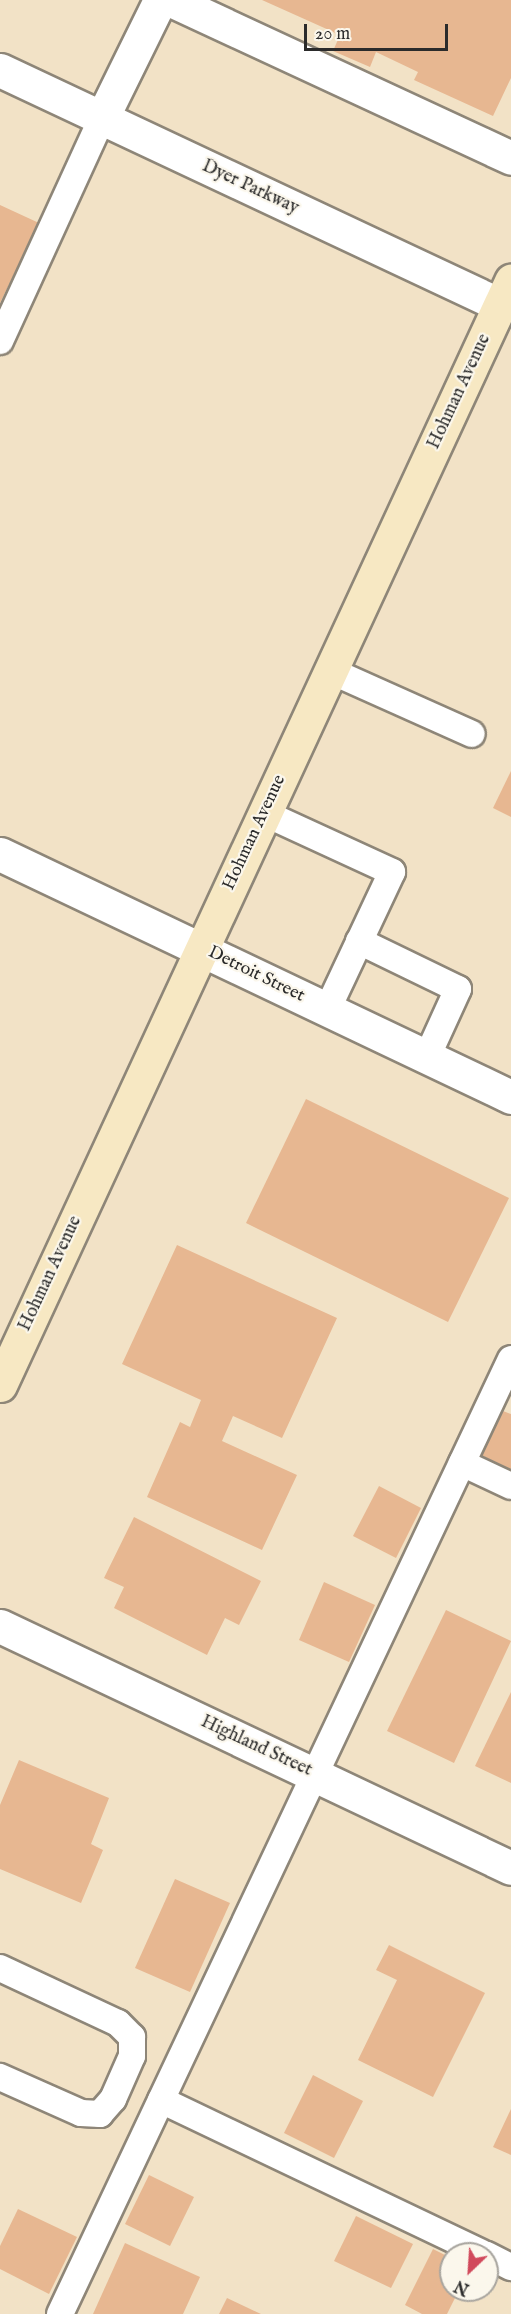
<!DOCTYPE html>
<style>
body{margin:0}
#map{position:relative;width:511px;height:2314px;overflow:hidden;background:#f2e2c6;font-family:"IM FELL English",serif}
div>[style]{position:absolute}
.building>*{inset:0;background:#e7b791}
.roads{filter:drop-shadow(2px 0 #8e8678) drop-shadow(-2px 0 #8e8678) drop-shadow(0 2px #8e8678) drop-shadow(0 -2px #8e8678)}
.service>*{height:26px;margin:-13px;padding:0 13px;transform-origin:13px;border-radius:13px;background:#fff}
.minor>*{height:33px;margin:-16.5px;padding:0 16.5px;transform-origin:16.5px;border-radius:16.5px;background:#fff}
.tertiary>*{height:33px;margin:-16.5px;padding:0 16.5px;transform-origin:16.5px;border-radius:16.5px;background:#fff}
.secondary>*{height:33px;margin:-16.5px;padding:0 16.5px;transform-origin:16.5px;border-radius:16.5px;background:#f7e8c3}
span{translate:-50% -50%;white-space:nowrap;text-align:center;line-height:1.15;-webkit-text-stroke:4.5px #fbf7ec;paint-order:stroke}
.street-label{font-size:18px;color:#2b2b2b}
.north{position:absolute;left:439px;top:2242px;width:60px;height:60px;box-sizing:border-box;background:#fbf7ec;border:2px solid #a8a59f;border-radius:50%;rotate:205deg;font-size:16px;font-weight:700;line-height:24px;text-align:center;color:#2b2b2b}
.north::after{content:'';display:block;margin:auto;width:21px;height:27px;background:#d1495b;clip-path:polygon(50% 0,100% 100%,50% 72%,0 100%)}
.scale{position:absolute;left:304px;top:24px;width:144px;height:27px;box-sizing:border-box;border:3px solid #2b2b2b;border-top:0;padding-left:8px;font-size:18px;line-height:21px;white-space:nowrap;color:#2b2b2b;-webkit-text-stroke:4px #fbf7ec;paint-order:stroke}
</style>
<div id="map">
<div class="building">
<div style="clip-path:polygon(262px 0,511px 0,511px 78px,493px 116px,414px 80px,418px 72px,376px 52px,370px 67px,333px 51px,340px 35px)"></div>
<div style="clip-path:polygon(0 205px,39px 223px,0 303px)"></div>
<div style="clip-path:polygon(511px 771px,511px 817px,493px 808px)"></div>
<div style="clip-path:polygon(306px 1099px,509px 1198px,448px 1322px,246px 1223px)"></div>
<div style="clip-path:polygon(177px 1245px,337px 1318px,282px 1438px,233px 1416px,222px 1441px,297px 1475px,262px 1550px,147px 1497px,180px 1422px,190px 1427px,201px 1400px,122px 1364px)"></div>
<div style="clip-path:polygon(503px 1411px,511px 1414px,511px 1470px,481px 1455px)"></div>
<div style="clip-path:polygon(379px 1486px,421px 1508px,396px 1558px,353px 1536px)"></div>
<div style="clip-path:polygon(134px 1517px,261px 1581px,239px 1625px,225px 1618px,207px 1655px,114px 1608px,124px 1587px,104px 1578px)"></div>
<div style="clip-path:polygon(324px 1582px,375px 1605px,349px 1662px,299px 1640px)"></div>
<div style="clip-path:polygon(446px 1610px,511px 1641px,454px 1763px,387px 1731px)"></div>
<div style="clip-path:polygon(511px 1692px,511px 1783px,475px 1766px)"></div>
<div style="clip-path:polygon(19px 1760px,109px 1798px,91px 1844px,103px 1850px,81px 1903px,0 1869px,0 1805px)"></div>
<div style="clip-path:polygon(175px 1879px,230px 1903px,190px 1992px,135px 1968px)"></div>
<div style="clip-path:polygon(389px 1945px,485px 1993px,433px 2097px,358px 2060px,397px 1980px,376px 1970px)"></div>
<div style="clip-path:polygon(313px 2075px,363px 2101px,334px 2158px,284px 2133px)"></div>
<div style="clip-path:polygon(511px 2109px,511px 2155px,493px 2147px)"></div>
<div style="clip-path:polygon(149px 2175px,194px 2197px,170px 2246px,125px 2224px)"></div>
<div style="clip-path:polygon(18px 2209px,77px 2237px,49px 2294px,0 2269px,0 2246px)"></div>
<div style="clip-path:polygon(356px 2216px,413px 2244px,391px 2288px,334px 2261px)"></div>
<div style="clip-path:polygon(125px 2243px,200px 2277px,183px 2314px,93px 2314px)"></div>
<div style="clip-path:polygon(433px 2249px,451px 2258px,451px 2290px,459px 2290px,447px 2314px,422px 2314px,405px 2305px)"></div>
<div style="clip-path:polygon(227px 2298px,261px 2314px,219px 2314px)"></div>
</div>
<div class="roads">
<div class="service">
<div style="left:0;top:341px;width:245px;rotate:-65.4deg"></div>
<div style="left:331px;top:671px;width:154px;rotate:24.1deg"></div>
<div style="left:264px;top:813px;width:141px;rotate:24.7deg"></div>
<div style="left:392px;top:872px;width:153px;rotate:115.2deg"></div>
<div style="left:359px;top:941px;width:110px;rotate:25.9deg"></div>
<div style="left:458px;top:989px;width:75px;rotate:114.5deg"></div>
<div style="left:462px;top:1463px;width:54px;rotate:25.1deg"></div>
<div style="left:0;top:1968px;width:130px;rotate:25deg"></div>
<div style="left:118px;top:2023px;width:20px;rotate:45deg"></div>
<div style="left:132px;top:2037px;width:19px;rotate:90deg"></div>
<div style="left:132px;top:2056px;width:47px;rotate:113.8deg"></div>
<div style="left:113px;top:2099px;width:20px;rotate:131deg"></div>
<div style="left:100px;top:2114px;width:19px;rotate:-177deg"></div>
<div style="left:81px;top:2113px;width:89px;rotate:-156deg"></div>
<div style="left:161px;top:2100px;width:358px;rotate:25.5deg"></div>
<div style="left:487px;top:2255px;width:27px;rotate:27deg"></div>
<div style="left:60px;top:2314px;width:1056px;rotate:-64.72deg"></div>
</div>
<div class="minor">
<div style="left:171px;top:0;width:375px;rotate:24.9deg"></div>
<div style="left:0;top:70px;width:552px;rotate:25.17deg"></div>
<div style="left:102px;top:118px;width:131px;rotate:-63.8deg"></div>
<div style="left:0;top:854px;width:566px;rotate:25.43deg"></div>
</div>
<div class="tertiary">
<div style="left:0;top:1626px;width:565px;rotate:25.34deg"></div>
</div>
<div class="secondary">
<div style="left:0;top:1385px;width:1217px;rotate:-65.16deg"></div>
</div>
</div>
<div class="street-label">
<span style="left:250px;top:188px;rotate:25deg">Dyer Parkway</span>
<span style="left:460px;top:392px;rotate:-65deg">Hohman Avenue</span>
<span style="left:255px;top:833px;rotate:-65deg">Hohman Avenue</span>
<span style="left:256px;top:975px;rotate:26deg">Detroit Street</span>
<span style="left:51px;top:1274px;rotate:-65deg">Hohman Avenue</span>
<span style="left:256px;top:1747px;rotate:25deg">Highland Street</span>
</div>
<div class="north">N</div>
<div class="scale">20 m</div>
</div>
